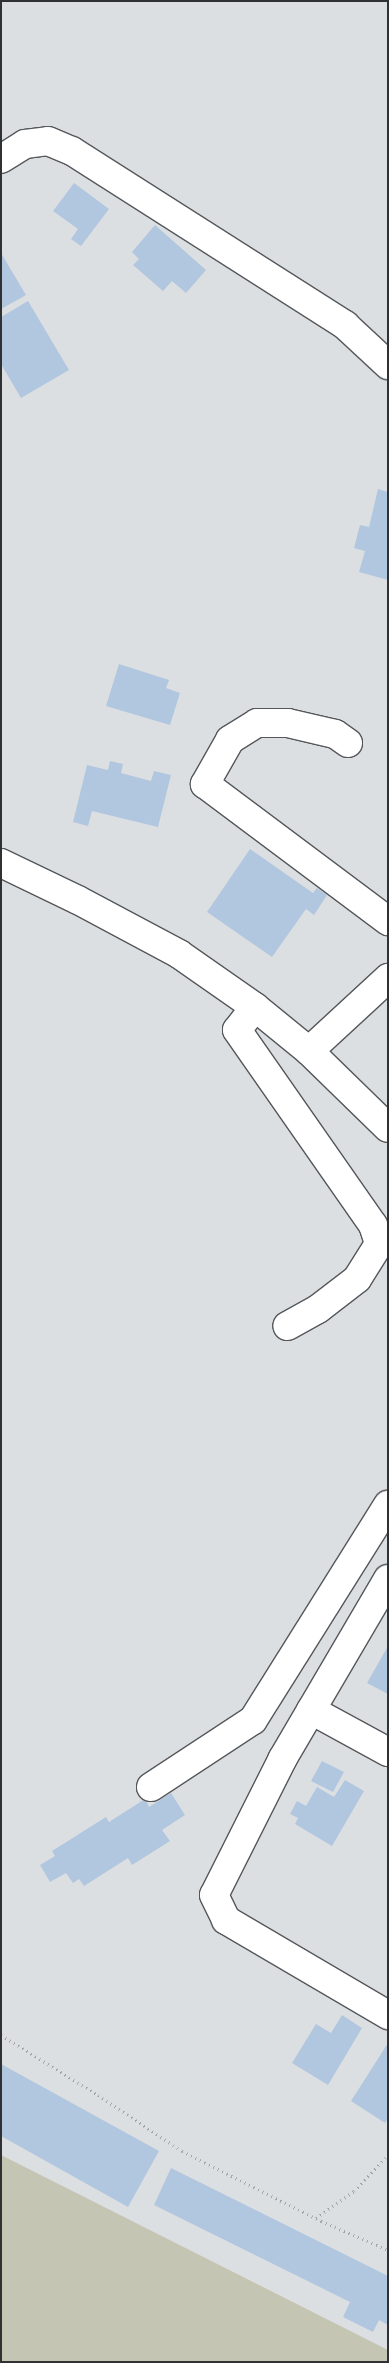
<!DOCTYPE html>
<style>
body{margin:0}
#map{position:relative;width:389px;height:2363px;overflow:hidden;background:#dcdfe2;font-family:"Libre Baskerville",serif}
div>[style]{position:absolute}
.green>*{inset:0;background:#c4c6b3}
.building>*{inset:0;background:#b1c6df}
.path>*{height:3px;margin-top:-1.5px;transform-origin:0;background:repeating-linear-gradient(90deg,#a2a4a7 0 1px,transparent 0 5px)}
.roads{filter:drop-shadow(1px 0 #55575a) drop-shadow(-1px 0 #55575a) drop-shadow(0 1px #55575a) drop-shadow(0 -1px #55575a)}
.minor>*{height:28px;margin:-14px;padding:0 14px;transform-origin:14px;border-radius:14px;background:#fff}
span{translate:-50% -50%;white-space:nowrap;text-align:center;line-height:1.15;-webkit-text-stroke:4px #fff;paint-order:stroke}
.frame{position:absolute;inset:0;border:2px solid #303132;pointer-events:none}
</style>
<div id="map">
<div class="green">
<div style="clip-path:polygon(1px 2155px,388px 2350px,388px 2362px,1px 2362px)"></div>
</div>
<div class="building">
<div style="clip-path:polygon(74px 183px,109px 209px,81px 246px,71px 239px,78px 229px,53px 211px)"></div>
<div style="clip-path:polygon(155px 225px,206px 270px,186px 293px,172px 281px,163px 291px,133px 265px,139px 259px,132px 252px)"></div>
<div style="clip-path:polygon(1px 253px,26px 295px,1px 309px)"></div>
<div style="clip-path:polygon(28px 301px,69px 370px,21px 398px,1px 364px,1px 317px)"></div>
<div style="clip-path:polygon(378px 489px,388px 492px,388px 580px,359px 572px,365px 551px,354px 548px,360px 525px,369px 527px)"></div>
<div style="clip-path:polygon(119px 664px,169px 680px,166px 688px,180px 693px,170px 725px,106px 706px)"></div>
<div style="clip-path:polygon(110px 761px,123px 764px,121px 773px,151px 781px,154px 771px,171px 775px,158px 827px,92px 811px,88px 826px,73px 822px,87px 765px,108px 770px)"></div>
<div style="clip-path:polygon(250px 849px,313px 893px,317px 888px,327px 895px,314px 915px,306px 909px,272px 957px,207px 912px)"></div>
<div style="clip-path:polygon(388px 1646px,388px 1694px,367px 1683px)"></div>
<div style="clip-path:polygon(322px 1761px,344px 1772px,333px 1792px,311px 1781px)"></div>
<div style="clip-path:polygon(345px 1780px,364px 1791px,332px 1846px,295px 1824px,298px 1818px,290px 1814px,297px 1801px,306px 1806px,317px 1787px,334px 1797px)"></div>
<div style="clip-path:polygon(171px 1793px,185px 1815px,162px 1830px,170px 1841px,132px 1865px,128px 1858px,84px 1886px,79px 1879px,73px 1883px,66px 1873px,50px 1882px,40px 1865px,55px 1856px,52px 1851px,106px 1817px,109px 1822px,145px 1799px,149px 1807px)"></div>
<div style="clip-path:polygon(342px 2015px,362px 2028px,328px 2085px,292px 2063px,316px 2024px,331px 2033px)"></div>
<div style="clip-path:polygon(388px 2043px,388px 2118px,385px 2123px,351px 2101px)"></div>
<div style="clip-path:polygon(1px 2064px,159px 2151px,128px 2207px,1px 2136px)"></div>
<div style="clip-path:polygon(171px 2168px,388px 2276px,388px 2325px,379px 2320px,373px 2332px,343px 2317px,350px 2302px,154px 2205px)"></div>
</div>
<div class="path">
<div style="left:1px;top:2035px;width:114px;rotate:31.7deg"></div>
<div style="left:98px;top:2095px;width:101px;rotate:33.7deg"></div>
<div style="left:182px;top:2151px;width:156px;rotate:26.7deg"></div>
<div style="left:321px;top:2221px;width:73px;rotate:23.4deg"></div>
<div style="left:316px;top:2218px;width:47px;rotate:-35.4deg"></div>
<div style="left:354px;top:2191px;width:50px;rotate:-46.6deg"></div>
</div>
<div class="roads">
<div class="minor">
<div style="left:1px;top:159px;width:28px;rotate:-32deg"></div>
<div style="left:25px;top:144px;width:23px;rotate:-7deg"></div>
<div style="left:48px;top:141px;width:26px;rotate:23deg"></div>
<div style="left:72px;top:151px;width:324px;rotate:32.5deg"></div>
<div style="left:345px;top:325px;width:59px;rotate:42.9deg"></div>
<div style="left:348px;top:743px;width:16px;rotate:-145deg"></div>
<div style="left:335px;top:734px;width:48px;rotate:-166.8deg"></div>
<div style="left:288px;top:723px;width:31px;rotate:180deg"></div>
<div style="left:257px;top:723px;width:32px;rotate:148deg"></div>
<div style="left:230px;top:740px;width:51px;rotate:119.6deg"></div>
<div style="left:205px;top:784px;width:229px;rotate:36.8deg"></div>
<div style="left:1px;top:863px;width:85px;rotate:25.7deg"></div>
<div style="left:78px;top:900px;width:115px;rotate:28.1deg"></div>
<div style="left:179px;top:954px;width:93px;rotate:34.9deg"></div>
<div style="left:255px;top:1007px;width:70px;rotate:39.2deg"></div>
<div style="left:309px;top:1051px;width:110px;rotate:44.3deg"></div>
<div style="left:255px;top:1007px;width:29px;rotate:128deg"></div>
<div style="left:237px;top:1030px;width:238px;rotate:55.1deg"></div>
<div style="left:373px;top:1225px;width:20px;rotate:72deg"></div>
<div style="left:379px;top:1244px;width:41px;rotate:122.2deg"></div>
<div style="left:357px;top:1279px;width:49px;rotate:142.4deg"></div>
<div style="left:318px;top:1309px;width:35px;rotate:151deg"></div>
<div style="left:309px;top:1051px;width:108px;rotate:-42.7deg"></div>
<div style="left:388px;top:1579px;width:208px;rotate:120.4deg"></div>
<div style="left:283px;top:1758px;width:153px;rotate:116.7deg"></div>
<div style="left:214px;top:1895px;width:28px;rotate:64deg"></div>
<div style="left:226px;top:1920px;width:188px;rotate:30.4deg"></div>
<div style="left:311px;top:1710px;width:88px;rotate:28.6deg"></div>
<div style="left:151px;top:1787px;width:122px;rotate:-33.3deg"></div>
<div style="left:253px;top:1720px;width:254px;rotate:-57.9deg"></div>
</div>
</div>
<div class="frame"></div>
</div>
